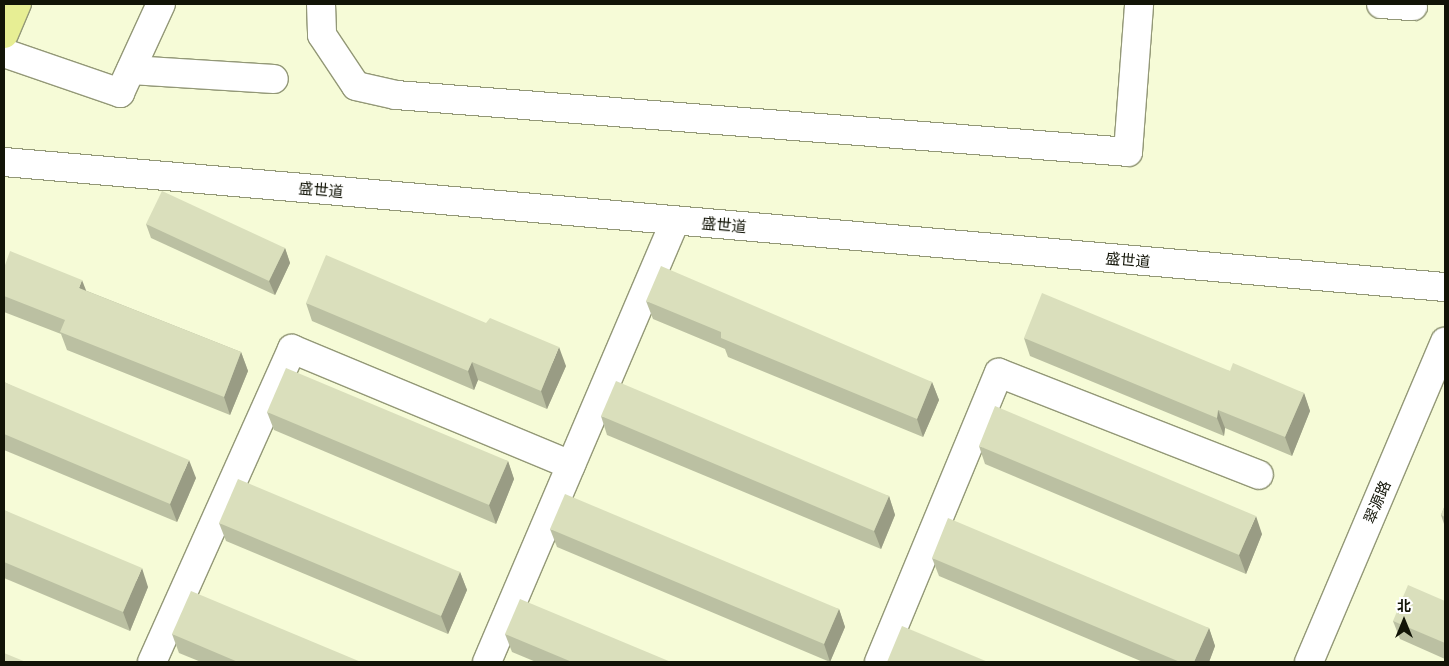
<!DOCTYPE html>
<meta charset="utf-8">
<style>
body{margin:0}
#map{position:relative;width:1449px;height:666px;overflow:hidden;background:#f6fbd7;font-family:"Archivo Narrow","Noto Sans SC",sans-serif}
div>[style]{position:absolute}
.roads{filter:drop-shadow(1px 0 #939877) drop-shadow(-1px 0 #939877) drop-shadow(0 1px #939877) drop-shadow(0 -1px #939877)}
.minor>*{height:28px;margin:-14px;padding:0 14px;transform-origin:14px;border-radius:14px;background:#fff}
.major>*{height:28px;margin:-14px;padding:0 14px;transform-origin:14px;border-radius:14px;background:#e7ee94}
.wall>*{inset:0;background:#bbc0a2}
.shaded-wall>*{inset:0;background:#999c84}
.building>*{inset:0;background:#dadfbc}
span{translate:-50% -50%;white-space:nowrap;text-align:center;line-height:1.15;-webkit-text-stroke:4px #fff;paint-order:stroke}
.street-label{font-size:15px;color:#121407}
.frame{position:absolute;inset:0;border:5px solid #121407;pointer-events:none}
.north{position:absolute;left:1379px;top:596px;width:50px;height:50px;-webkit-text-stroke:4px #fff;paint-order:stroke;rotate:0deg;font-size:14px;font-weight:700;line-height:20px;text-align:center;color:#121407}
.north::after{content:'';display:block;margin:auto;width:18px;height:22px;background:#121407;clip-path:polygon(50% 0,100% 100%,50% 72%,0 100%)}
</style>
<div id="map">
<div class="roads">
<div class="minor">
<div style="left:321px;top:4px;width:31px;rotate:88deg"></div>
<div style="left:322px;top:35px;width:61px;rotate:56.3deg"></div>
<div style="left:356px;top:86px;width:41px;rotate:12.7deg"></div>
<div style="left:396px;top:95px;width:734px;rotate:4.45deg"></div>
<div style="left:1128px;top:152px;width:148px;rotate:-85.7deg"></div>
<div style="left:1381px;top:4px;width:32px;rotate:4deg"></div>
<div style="left:4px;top:53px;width:123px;rotate:19deg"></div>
<div style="left:120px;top:93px;width:98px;rotate:-65.3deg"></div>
<div style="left:131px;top:70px;width:143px;rotate:3.6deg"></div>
<div style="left:4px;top:162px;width:1446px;rotate:4.96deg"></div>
<div style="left:152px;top:662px;width:343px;rotate:-65.9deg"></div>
<div style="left:292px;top:349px;width:302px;rotate:22.6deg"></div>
<div style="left:487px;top:662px;width:479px;rotate:-66.9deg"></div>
<div style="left:879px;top:662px;width:313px;rotate:-67.5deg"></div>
<div style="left:999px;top:373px;width:279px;rotate:21.4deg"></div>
<div style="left:1309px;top:662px;width:348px;rotate:-67deg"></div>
</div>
<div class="major">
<div style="left:4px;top:34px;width:33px;rotate:-67deg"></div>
</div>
</div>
<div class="wall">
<div style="clip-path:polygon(146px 224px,285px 248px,290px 263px,275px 295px,151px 238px)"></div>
<div style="clip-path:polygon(4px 268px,87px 291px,241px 352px,248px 371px,230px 415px,67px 350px,61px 334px,4px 312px)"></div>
<div style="clip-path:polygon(646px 301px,932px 382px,939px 400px,923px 437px,728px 357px,725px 349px,653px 319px)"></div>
<div style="clip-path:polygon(306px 303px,566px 366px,547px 409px,478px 380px,474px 390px,312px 321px)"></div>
<div style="clip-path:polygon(1024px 338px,1230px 371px,1304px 393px,1310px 411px,1292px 456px,1225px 428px,1224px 436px,1030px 356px)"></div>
<div style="clip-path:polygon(4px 382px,196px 478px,177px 522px,4px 450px)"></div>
<div style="clip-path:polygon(267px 412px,508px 461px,514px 479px,496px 524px,274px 430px)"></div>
<div style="clip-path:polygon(601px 416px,889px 496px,895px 515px,881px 549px,607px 435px)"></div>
<div style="clip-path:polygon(979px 446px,1262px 534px,1246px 574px,985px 464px)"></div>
<div style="clip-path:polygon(1445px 505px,1445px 527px,1441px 515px)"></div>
<div style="clip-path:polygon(4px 510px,148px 587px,130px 631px,4px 578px)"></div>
<div style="clip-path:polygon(219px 523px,460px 572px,467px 590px,448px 634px,226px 541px)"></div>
<div style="clip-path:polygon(550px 529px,839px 609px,845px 627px,830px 662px,557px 547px)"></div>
<div style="clip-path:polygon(932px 558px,1209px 628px,1215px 646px,1209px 662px,1143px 662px,939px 576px)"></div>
<div style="clip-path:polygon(1445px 601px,1445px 659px,1400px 639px,1393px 621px)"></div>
<div style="clip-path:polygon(172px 634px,361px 662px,201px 662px,179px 653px)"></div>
<div style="clip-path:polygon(505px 634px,671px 662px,536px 662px,512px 652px)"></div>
</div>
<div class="shaded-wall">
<div style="clip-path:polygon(285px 248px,290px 263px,275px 295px,269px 281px)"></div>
<div style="clip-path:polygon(82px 280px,89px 298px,79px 288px)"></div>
<div style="clip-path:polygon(559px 347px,566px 366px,547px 409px,541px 391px)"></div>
<div style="clip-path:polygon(241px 352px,248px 371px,230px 415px,224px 397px)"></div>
<div style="clip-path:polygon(472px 362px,478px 380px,474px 390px,468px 371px)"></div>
<div style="clip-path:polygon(932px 382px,939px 400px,923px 437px,917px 419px)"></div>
<div style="clip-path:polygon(1304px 393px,1310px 411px,1292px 456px,1285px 437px)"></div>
<div style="clip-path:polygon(1218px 410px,1225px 428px,1224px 436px,1217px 418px)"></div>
<div style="clip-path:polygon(189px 460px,196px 478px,177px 522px,170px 504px)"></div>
<div style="clip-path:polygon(508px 461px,514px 479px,496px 524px,489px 505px)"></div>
<div style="clip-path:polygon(889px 496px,895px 515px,881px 549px,874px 531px)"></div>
<div style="clip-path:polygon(1256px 516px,1262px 534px,1246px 574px,1239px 555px)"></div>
<div style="clip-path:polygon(142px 568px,148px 587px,130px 631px,123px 612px)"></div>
<div style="clip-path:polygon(460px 572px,467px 590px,448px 634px,441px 616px)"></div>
<div style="clip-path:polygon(839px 609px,845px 627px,830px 662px,824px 644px)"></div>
<div style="clip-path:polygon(1209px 628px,1215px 646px,1209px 662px,1194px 662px)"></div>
</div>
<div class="building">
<div style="clip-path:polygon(162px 191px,285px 248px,269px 281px,146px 224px)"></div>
<div style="clip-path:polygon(10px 251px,82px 280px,79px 288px,241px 352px,224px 397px,60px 332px,65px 320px,4px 296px,4px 268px)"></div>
<div style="clip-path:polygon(326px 255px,486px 323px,490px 318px,559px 347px,541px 391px,472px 362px,468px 371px,306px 303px)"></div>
<div style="clip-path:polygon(661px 266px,932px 382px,917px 419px,721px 338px,721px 332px,646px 301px)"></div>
<div style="clip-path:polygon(1042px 293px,1230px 371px,1233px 363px,1304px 393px,1285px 437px,1218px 410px,1217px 418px,1024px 338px)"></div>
<div style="clip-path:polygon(286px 368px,508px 461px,489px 505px,267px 412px)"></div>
<div style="clip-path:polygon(616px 381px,889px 496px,874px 531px,601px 416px)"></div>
<div style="clip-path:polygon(4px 382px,189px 460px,170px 504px,4px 434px)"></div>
<div style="clip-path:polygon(995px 406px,1256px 516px,1239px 555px,979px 446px)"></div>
<div style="clip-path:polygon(238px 479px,460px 572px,441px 616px,219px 523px)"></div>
<div style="clip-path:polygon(565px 494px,839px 609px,824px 644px,550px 529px)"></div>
<div style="clip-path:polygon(1445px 505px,1445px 517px,1441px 515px)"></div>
<div style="clip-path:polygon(4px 510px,142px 568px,123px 612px,4px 562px)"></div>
<div style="clip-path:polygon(948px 518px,1209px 628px,1194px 662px,1180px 662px,932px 558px)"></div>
<div style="clip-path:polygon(1408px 585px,1445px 601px,1445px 643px,1393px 621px)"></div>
<div style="clip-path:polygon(191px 591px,361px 662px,238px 662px,172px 634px)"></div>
<div style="clip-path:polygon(520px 599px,671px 662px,572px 662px,505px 634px)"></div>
<div style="clip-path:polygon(902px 626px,988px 662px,887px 662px)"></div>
<div style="clip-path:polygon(4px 653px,26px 662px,4px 662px)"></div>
</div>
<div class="street-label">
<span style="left:321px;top:190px;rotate:5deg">盛世道</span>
<span style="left:724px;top:225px;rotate:5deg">盛世道</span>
<span style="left:1128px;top:260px;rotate:5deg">盛世道</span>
<span style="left:1377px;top:502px;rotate:-67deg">翠源路</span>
</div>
<div class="frame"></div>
<div class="north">北</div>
</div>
